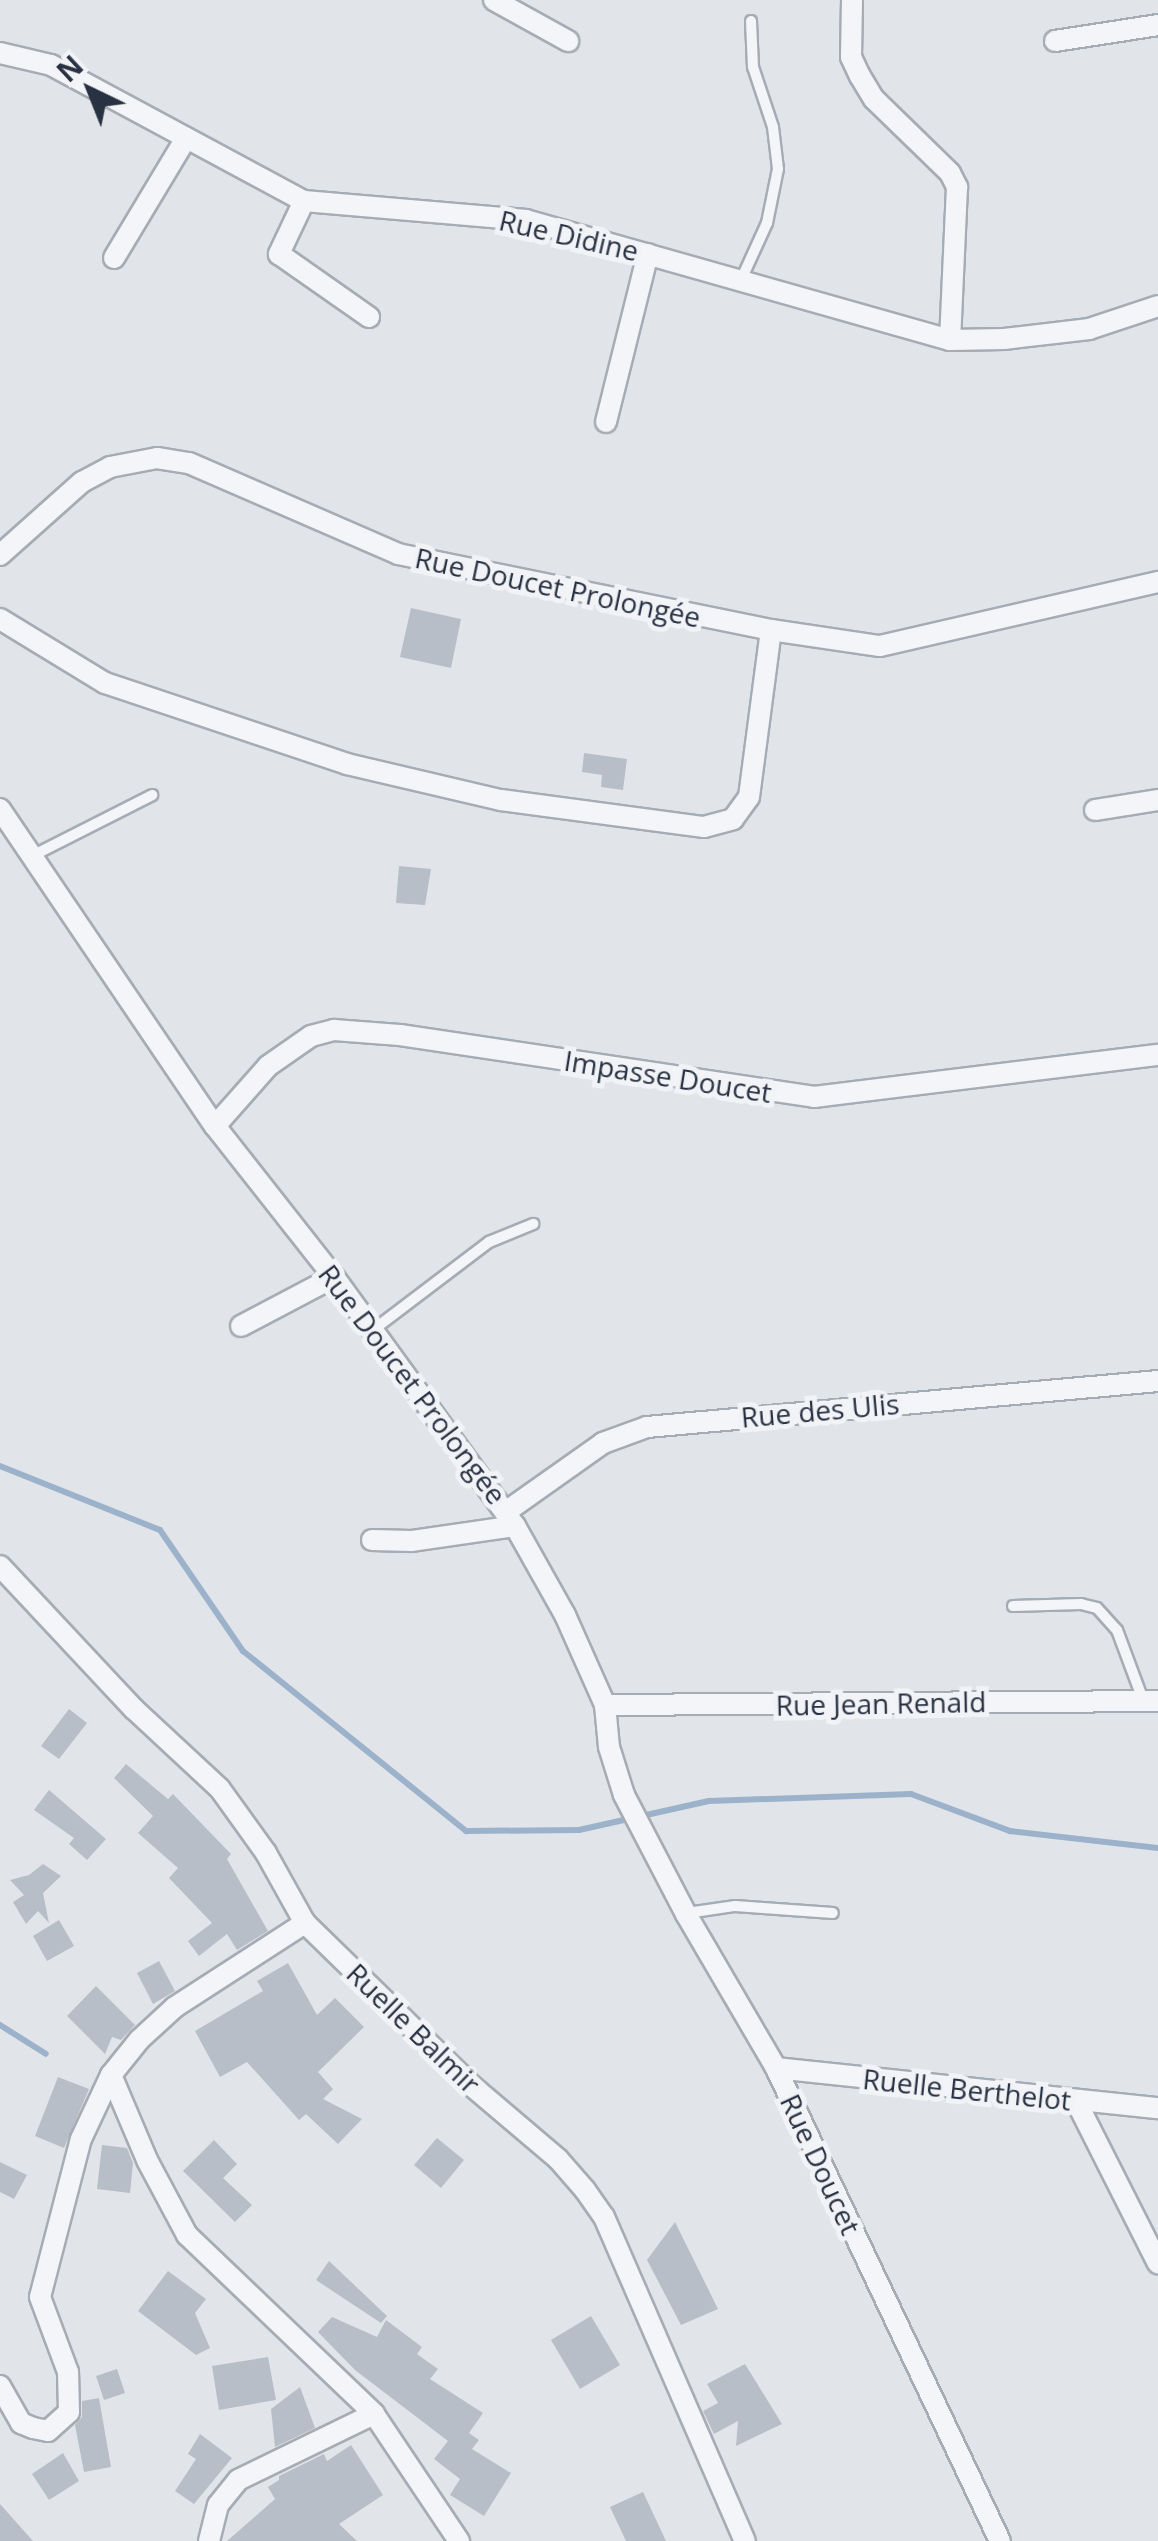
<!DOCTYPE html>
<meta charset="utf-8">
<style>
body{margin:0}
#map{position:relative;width:1158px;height:2541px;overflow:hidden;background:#e1e5ea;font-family:"Open Sans",sans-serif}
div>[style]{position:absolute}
.stream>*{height:6px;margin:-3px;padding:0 3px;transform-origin:3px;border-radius:3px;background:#9cb2ca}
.building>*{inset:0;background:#b8bec7}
.roads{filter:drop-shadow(2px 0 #a6acb4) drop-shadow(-2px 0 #a6acb4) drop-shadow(0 2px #a6acb4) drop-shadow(0 -2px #a6acb4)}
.lane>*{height:10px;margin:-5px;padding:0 5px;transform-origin:5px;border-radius:5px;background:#f4f5f8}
.street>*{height:20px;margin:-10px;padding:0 10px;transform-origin:10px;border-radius:10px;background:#f4f5f8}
span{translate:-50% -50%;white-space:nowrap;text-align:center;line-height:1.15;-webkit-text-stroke:10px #f1f3f7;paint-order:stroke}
.street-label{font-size:28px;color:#293242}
.north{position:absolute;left:40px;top:40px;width:100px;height:100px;-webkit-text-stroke:8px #f1f3f7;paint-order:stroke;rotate:317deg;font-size:28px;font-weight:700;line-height:40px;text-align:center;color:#293242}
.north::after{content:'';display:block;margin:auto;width:35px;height:45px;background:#293242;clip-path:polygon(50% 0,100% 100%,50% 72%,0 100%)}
</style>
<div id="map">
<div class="stream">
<div style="left:0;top:1466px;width:172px;rotate:21.8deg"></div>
<div style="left:160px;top:1530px;width:147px;rotate:55.6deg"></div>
<div style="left:243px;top:1651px;width:287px;rotate:38.9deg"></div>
<div style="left:466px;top:1831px;width:113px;rotate:-0.5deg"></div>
<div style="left:579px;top:1830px;width:133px;rotate:-12.6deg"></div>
<div style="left:709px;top:1801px;width:202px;rotate:-2deg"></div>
<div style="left:911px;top:1794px;width:106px;rotate:20.5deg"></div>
<div style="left:1010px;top:1831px;width:149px;rotate:6.6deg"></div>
<div style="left:0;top:2025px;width:54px;rotate:32.2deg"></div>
</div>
<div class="building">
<div style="clip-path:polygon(411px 608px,461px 619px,451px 668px,400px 657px)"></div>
<div style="clip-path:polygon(584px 753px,627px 759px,623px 790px,601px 787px,602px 775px,582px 772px)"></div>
<div style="clip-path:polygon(399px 866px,431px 869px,425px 905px,396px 903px)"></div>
<div style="clip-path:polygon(69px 1709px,87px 1723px,59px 1759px,41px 1746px)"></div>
<div style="clip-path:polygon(126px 1764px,168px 1799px,173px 1794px,231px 1854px,227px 1859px,268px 1931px,237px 1950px,227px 1934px,199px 1956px,188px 1941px,212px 1923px,169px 1878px,178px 1868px,138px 1833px,153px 1816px,114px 1778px)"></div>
<div style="clip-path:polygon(49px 1790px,106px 1839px,87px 1860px,69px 1844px,74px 1838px,34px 1810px)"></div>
<div style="clip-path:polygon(43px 1864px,61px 1876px,43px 1893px,49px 1923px,38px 1911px,26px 1924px,13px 1902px,24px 1895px,10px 1880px,29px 1875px)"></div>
<div style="clip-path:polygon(59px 1920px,74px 1946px,47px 1961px,33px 1936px)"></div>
<div style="clip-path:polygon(159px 1961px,175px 1991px,153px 2004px,137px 1973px)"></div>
<div style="clip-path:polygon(288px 1963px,317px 2015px,335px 1998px,364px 2027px,318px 2072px,333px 2089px,323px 2099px,362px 2119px,338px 2144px,306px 2114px,299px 2120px,247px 2062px,220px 2077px,195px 2031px,263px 1991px,257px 1981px)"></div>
<div style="clip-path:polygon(96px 1986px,135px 2025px,121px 2040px,112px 2037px,105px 2054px,67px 2016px)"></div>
<div style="clip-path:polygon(58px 2077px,89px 2089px,64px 2148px,35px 2136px)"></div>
<div style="clip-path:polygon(437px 2138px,464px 2160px,441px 2188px,414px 2165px)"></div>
<div style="clip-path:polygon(214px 2140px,237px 2164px,223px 2178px,252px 2205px,235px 2222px,183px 2171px)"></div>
<div style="clip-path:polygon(102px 2145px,127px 2148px,133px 2163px,130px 2193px,97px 2189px)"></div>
<div style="clip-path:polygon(0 2162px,27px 2175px,14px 2199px,0 2192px)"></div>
<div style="clip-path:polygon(675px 2222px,718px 2309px,681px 2325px,647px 2260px)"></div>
<div style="clip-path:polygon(329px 2261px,387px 2316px,381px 2323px,316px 2280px)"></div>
<div style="clip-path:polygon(168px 2271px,206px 2299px,195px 2313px,210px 2348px,196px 2355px,138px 2311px)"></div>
<div style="clip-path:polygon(591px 2316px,620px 2365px,580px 2389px,551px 2340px)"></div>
<div style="clip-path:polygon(332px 2317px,377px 2337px,386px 2320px,422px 2347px,417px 2354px,438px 2369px,430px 2379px,483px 2413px,469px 2433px,479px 2440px,472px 2449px,511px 2473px,484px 2516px,450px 2495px,460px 2479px,434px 2459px,448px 2441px,355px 2370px,318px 2332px)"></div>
<div style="clip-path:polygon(268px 2357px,276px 2400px,219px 2410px,212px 2366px)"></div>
<div style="clip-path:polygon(745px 2364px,782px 2424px,736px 2446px,738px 2421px,714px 2434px,703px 2411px,718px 2403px,707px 2384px)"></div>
<div style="clip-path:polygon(117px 2369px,125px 2393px,104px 2400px,96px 2376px)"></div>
<div style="clip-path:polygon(300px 2387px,315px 2428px,275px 2447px,271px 2409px)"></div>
<div style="clip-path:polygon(99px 2398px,111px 2467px,84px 2472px,75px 2425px,82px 2417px,82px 2401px)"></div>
<div style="clip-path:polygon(200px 2434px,232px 2458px,194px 2504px,175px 2491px,196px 2459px,188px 2454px)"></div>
<div style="clip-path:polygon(351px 2445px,383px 2495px,339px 2524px,357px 2541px,227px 2541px,275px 2499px,268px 2487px,279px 2480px,279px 2476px,324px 2454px,327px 2461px)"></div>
<div style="clip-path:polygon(63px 2453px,79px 2481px,49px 2500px,32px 2474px)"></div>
<div style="clip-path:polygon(643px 2492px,666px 2541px,626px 2541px,610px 2507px)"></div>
<div style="clip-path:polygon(0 2504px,33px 2541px,0 2541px)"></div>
</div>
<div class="roads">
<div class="lane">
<div style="left:741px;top:280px;width:63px;rotate:-65.5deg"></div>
<div style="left:767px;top:223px;width:55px;rotate:-78.5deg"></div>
<div style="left:778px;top:169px;width:42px;rotate:-96.8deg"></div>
<div style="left:773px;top:127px;width:63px;rotate:-108.4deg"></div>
<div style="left:753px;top:67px;width:46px;rotate:-92.5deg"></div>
<div style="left:32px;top:856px;width:135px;rotate:-26.9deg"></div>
<div style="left:373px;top:1330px;width:146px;rotate:-37.2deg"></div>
<div style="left:489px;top:1242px;width:48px;rotate:-22.2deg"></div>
<div style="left:1013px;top:1606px;width:68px;rotate:-1.7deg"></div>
<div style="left:1081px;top:1604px;width:16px;rotate:14deg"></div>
<div style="left:1097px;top:1608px;width:30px;rotate:48deg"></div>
<div style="left:1117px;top:1630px;width:75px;rotate:69.6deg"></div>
<div style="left:687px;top:1913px;width:49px;rotate:-8.3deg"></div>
<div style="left:735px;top:1906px;width:98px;rotate:4.1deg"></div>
</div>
<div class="street">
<div style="left:494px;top:0;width:85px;rotate:29deg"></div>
<div style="left:852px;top:0;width:57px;rotate:91deg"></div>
<div style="left:851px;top:57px;width:21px;rotate:65deg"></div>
<div style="left:860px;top:76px;width:27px;rotate:59deg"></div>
<div style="left:874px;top:99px;width:106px;rotate:44.2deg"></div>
<div style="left:950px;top:173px;width:16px;rotate:63deg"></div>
<div style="left:957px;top:187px;width:153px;rotate:92.6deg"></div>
<div style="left:1055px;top:41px;width:104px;rotate:-8.8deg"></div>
<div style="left:0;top:53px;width:52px;rotate:13.2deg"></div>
<div style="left:51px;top:65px;width:287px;rotate:28.3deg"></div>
<div style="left:304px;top:201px;width:223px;rotate:4.9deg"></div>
<div style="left:526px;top:220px;width:441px;rotate:15.8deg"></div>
<div style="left:950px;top:340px;width:54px;rotate:-1.1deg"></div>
<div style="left:1004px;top:339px;width:86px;rotate:-6.7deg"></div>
<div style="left:1089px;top:329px;width:73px;rotate:-18.4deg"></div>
<div style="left:304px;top:201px;width:59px;rotate:115.3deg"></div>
<div style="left:279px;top:254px;width:110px;rotate:35deg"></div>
<div style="left:114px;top:258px;width:140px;rotate:-59deg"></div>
<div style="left:606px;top:422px;width:173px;rotate:-76deg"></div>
<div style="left:0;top:555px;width:110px;rotate:-41.7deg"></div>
<div style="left:82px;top:482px;width:32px;rotate:-28deg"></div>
<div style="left:110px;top:467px;width:48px;rotate:-10.8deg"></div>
<div style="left:157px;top:458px;width:32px;rotate:9deg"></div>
<div style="left:189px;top:463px;width:228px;rotate:23.5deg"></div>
<div style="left:398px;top:554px;width:381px;rotate:11.5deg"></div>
<div style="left:771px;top:630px;width:110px;rotate:8.4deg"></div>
<div style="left:880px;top:646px;width:285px;rotate:-13deg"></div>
<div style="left:0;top:619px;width:123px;rotate:31.4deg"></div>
<div style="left:105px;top:683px;width:255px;rotate:18.5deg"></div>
<div style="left:347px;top:764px;width:158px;rotate:13.2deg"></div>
<div style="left:501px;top:800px;width:205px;rotate:7.6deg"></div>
<div style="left:704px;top:827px;width:30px;rotate:-15deg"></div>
<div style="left:733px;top:819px;width:27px;rotate:-54deg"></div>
<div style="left:749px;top:797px;width:168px;rotate:-82.5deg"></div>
<div style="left:0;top:809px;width:383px;rotate:55.9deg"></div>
<div style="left:215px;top:1126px;width:192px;rotate:51.8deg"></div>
<div style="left:334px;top:1277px;width:308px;rotate:54deg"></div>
<div style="left:515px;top:1526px;width:102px;rotate:60.7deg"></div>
<div style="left:565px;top:1615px;width:98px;rotate:66deg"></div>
<div style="left:605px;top:1705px;width:42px;rotate:84.6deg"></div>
<div style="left:609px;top:1747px;width:50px;rotate:72.6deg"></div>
<div style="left:624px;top:1795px;width:134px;rotate:62.5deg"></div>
<div style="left:686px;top:1914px;width:178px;rotate:59.7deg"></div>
<div style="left:776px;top:2068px;width:523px;rotate:64.66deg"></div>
<div style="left:1095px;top:810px;width:64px;rotate:-9deg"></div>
<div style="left:215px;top:1126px;width:80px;rotate:-48.5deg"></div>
<div style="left:268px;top:1066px;width:52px;rotate:-34.9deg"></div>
<div style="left:311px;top:1036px;width:24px;rotate:-15deg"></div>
<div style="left:334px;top:1030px;width:66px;rotate:4.3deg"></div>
<div style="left:400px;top:1035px;width:419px;rotate:8.5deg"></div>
<div style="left:814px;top:1097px;width:347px;rotate:-7deg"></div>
<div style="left:241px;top:1326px;width:105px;rotate:-27.8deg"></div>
<div style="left:507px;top:1511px;width:118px;rotate:-35.3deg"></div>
<div style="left:603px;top:1443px;width:47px;rotate:-20deg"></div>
<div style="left:647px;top:1427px;width:513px;rotate:-5.14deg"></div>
<div style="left:372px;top:1540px;width:40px;rotate:1.4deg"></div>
<div style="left:412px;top:1541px;width:104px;rotate:-8.3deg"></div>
<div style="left:0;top:1566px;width:196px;rotate:46.9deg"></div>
<div style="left:134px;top:1709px;width:117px;rotate:42.9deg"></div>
<div style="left:220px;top:1789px;width:79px;rotate:54.3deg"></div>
<div style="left:266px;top:1853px;width:80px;rotate:60.9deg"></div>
<div style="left:305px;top:1923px;width:233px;rotate:44.3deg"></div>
<div style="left:472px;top:2086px;width:113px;rotate:40.3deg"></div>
<div style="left:558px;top:2159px;width:41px;rotate:48.9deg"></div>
<div style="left:585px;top:2190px;width:33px;rotate:55deg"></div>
<div style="left:604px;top:2217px;width:353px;rotate:66.5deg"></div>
<div style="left:605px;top:1705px;width:553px;rotate:-0.41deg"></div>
<div style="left:776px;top:2068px;width:384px;rotate:6deg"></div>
<div style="left:111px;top:2075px;width:92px;rotate:67deg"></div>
<div style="left:147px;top:2160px;width:85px;rotate:61.9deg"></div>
<div style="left:187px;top:2235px;width:259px;rotate:43.7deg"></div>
<div style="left:374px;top:2414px;width:153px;rotate:56.2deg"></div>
<div style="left:1076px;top:2101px;width:182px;rotate:63.2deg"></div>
<div style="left:0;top:2386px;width:43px;rotate:60.4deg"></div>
<div style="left:21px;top:2423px;width:13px;rotate:23deg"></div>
<div style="left:33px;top:2428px;width:15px;rotate:11deg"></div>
<div style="left:48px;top:2431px;width:28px;rotate:-42deg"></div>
<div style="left:69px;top:2412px;width:40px;rotate:-91.4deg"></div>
<div style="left:68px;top:2372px;width:80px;rotate:-110.5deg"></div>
<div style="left:40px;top:2297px;width:163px;rotate:-75.5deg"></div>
<div style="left:81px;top:2139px;width:71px;rotate:-64.9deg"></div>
<div style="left:111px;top:2075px;width:45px;rotate:-51.3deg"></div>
<div style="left:139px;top:2040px;width:49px;rotate:-42.5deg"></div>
<div style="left:175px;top:2007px;width:155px;rotate:-32.9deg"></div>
<div style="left:209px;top:2541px;width:37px;rotate:-76deg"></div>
<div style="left:218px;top:2505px;width:32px;rotate:-51deg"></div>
<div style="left:238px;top:2480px;width:151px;rotate:-25.9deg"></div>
</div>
</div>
<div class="street-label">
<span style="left:569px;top:235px;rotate:13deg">Rue Didine</span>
<span style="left:558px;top:587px;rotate:12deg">Rue Doucet Prolongée</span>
<span style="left:668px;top:1076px;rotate:9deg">Impasse Doucet</span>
<span style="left:413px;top:1384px;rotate:53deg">Rue Doucet Prolongée</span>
<span style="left:820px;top:1410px;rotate:-5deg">Rue des Ulis</span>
<span style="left:881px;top:1703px;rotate:-1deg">Rue Jean Renald</span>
<span style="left:414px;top:2028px;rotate:44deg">Ruelle Balmir</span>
<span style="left:967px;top:2089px;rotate:6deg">Ruelle Berthelot</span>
<span style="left:821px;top:2164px;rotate:65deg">Rue Doucet</span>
</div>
<div class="north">N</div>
</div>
